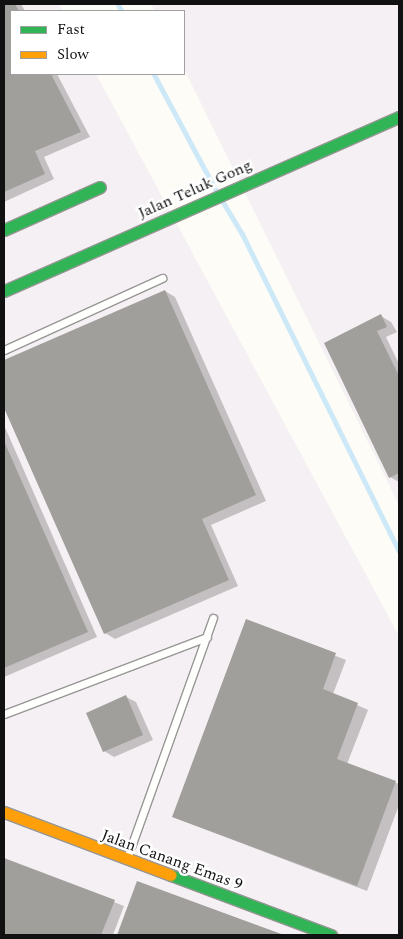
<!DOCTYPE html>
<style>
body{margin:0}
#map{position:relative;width:403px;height:939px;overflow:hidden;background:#fdfcf7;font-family:Spectral,serif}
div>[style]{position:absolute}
.industrial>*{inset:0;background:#f5f0f3}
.shadow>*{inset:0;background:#0003}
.stream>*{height:4.5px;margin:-2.25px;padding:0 2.25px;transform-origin:2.25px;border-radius:2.25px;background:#cde8f7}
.building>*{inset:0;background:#a19f9c}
.roads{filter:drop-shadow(1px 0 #979795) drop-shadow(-1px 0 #979795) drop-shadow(0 1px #979795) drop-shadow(0 -1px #979795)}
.lane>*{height:7px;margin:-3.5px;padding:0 3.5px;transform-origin:3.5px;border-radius:3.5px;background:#fffffe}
.fast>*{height:11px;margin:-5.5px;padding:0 5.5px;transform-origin:5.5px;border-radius:5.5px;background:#30b455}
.slow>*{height:11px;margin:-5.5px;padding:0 5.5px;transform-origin:5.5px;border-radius:5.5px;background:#ff9f0a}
span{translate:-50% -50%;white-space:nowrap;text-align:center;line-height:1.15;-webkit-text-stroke:5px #fff;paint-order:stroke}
.street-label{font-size:16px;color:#111}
.frame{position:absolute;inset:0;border:5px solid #111;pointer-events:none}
.legend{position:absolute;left:10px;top:10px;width:175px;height:65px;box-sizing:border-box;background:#fff;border:1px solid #a0a0a0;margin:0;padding:6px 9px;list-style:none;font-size:15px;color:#111}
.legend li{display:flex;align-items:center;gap:10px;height:25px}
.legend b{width:25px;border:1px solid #a0a0a0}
</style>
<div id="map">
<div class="industrial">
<div style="clip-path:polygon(4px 4px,59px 4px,63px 11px,11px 11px,11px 74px,96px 74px,399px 636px,399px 935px,4px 935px)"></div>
<div style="clip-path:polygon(151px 4px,399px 4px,399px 505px,184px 69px,184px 11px,155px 11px)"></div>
</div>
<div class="shadow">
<div style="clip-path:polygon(4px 4px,21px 4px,25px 11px,11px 11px,11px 74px,57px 74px,90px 137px,44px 157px,54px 179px,4px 202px)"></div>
<div style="clip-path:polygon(165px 291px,175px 297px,266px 501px,211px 525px,238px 586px,115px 639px,105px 633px,4px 405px,4px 361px)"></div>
<div style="clip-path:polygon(381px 316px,391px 322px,397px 332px,386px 337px,399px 364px,399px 482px,390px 477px,326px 344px)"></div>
<div style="clip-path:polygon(4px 425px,97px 637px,4px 677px)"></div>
<div style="clip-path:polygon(246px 620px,346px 660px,333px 694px,368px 710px,347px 764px,399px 784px,399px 805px,367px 891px,173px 817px)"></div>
<div style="clip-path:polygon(126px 697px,136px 702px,153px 740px,114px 757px,104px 751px)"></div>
<div style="clip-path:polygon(4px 859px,124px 906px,113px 935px,4px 935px)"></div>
<div style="clip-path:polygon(138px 882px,281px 935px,118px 935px)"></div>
</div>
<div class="stream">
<div style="left:118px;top:4px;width:8px;rotate:60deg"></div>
<div style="left:154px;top:74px;width:134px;rotate:61.9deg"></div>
<div style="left:222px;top:200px;width:39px;rotate:59deg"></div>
<div style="left:242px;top:233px;width:354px;rotate:63.7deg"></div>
</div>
<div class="building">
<div style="clip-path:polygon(4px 4px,15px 4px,19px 11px,11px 11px,11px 74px,51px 74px,81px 132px,35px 151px,45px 174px,4px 192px)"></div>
<div style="clip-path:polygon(165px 290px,256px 495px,202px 519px,229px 580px,104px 634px,4px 408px,4px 360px)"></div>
<div style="clip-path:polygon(381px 314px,387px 327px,377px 331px,399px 376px,399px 473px,389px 478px,324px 343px)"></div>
<div style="clip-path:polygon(4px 441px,88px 632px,4px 668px)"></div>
<div style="clip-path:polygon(246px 619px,336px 653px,323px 689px,358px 703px,337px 759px,396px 781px,357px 886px,172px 817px)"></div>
<div style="clip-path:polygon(126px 695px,143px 735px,103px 752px,86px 713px)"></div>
<div style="clip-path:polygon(4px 858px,115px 900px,101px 935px,4px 935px)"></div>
<div style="clip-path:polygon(137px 881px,284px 935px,117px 935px)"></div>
</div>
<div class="roads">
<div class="lane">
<div style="left:4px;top:350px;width:174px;rotate:-24.5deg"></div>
<div style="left:4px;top:714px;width:217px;rotate:-20.8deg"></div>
<div style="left:127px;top:858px;width:255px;rotate:-70.3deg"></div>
</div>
<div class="fast">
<div style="left:4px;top:230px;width:105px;rotate:-24.1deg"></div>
<div style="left:4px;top:291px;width:432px;rotate:-23.8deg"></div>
<div style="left:171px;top:875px;width:171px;rotate:20.6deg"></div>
</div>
<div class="slow">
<div style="left:4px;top:812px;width:178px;rotate:20.7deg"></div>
</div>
</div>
<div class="street-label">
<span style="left:195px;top:189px;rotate:-24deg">Jalan Teluk Gong</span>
<span style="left:172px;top:860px;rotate:20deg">Jalan Canang Emas 9</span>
</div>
<div class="frame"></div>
<ul class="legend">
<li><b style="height:6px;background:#30b455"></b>Fast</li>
<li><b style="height:6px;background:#ff9f0a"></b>Slow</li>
</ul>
</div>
